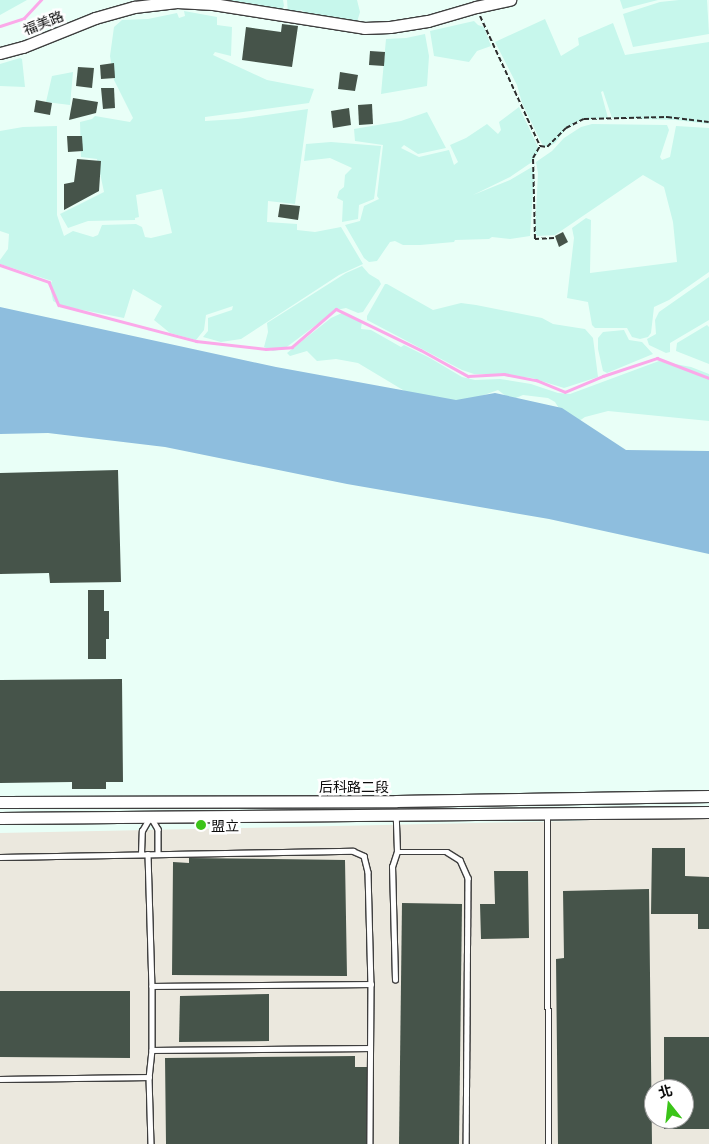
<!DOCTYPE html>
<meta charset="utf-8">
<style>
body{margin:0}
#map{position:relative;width:709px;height:1144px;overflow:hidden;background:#e9fff7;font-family:Literata,"Noto Sans TC",serif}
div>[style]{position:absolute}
.industrial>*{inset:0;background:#ebe8de}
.farmland>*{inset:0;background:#c7f7ec}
.forest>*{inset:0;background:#8ebede}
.stream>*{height:2.5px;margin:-1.25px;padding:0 1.25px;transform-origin:1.25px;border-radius:1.25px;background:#fba9e9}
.building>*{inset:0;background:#46544a}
.path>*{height:2px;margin-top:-1px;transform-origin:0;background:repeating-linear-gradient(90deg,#2d2d2d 0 5px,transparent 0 7.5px)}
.roads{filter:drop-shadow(1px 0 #3e3e3e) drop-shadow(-1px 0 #3e3e3e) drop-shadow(0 1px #3e3e3e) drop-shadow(0 -1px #3e3e3e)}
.service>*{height:4.5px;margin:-2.25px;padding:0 2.25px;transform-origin:2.25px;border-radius:2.25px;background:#fff}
.tertiary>*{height:11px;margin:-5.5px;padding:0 5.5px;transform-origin:5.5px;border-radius:5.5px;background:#fff}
.dots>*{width:14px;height:14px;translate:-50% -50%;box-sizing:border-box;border:2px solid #fff;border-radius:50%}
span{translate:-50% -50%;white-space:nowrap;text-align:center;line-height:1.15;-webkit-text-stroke:5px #fff;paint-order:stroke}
.street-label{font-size:14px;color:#0b0b0b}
.poi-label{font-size:14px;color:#0b0b0b}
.left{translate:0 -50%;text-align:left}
.north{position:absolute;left:644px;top:1079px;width:50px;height:50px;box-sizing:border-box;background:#fff;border:1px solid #9d9d9d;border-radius:50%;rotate:344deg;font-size:14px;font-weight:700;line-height:20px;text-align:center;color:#0b0b0b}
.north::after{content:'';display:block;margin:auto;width:18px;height:22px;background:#3bc419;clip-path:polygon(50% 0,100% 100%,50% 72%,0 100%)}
</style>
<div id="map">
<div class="industrial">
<div style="clip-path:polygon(evenodd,709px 812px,709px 1144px,0 1144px,0 833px,574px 821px,709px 812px,654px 1089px,684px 1089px,684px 1119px,654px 1119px,654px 1089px)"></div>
</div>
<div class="farmland">
<div style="clip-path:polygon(0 0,27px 0,0 15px)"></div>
<div style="clip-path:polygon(201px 0,283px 0,284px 6px,281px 11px)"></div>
<div style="clip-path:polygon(287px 0,357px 0,360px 12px,357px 22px,304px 15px,302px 10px,297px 11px,295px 14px,288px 13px)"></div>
<div style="clip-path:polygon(620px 0,658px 0,623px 9px)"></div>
<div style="clip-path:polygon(679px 0,707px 0,709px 34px,633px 47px,623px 14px,660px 2px)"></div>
<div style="clip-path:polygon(184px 11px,217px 17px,217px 25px,232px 27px,231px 56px,215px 52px,213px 55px,267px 80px,314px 89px,309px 103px,205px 117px,205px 121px,238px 119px,308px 109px,295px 204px,268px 201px,267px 222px,297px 224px,297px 230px,315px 232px,341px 227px,363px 264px,339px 275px,241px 339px,221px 342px,203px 337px,208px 331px,208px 318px,232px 310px,233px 306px,206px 315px,204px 330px,196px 340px,170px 333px,154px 320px,162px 306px,133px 289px,124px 318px,62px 306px,53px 301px,50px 286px,52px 281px,0 264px,0 260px,8px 249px,9px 234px,0 231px,0 131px,23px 127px,57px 126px,57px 215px,64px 236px,73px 231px,93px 237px,98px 235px,102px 225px,136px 224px,142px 227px,145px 237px,151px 238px,172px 233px,162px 189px,136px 195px,139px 217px,135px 218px,135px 220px,88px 221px,68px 228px,60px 214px,104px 192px,97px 159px,81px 157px,80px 122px,92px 119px,95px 116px,130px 122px,133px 118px,114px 80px,110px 56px,114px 27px,122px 20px,148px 19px,177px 13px,179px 18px,185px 16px)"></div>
<div style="clip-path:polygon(545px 19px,561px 56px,579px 45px,578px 38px,613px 23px,625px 55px,709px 42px,709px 124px,676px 120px,612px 118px,603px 91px,601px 92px,608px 118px,581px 120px,565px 130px,555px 143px,548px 147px,543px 146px,522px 103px,517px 85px,495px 42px)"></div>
<div style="clip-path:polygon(474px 21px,478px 25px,484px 27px,491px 46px,477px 51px,469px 62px,434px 56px,430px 31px)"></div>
<div style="clip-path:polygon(425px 34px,429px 56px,427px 86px,381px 94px,386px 39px,406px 38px)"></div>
<div style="clip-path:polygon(20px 58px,22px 59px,25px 87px,0 86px,0 64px)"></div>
<div style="clip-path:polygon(73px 72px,70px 105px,46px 102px,52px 76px)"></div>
<div style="clip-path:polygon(519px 107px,538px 147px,538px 152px,532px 162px,510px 177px,473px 195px,510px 180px,532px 167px,534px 177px,530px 236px,510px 239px,492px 237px,489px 239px,455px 240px,454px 242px,420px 245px,403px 245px,395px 241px,390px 242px,377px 261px,369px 262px,364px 258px,345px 225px,360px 221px,364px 206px,379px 199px,377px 196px,383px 145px,355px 141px,354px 129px,401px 121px,427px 112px,446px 148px,418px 154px,404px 145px,401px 148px,419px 157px,449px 150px,454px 165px,458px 162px,450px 145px,466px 138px,487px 124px,498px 134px,501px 130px,499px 122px)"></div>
<div style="clip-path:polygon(592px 124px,667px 125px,669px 130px,660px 157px,662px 160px,670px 157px,676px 126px,709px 128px,709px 272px,669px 300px,654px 307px,651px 333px,648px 337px,640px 339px,632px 337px,627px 328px,595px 328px,592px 325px,588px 302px,567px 298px,574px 238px,572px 228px,586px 218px,591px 220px,590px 273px,677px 262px,673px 222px,664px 187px,643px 175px,555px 235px,537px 236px,535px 232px,538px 173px,536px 162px,552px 151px,564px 138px,581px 127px)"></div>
<div style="clip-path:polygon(331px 142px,381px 146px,374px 199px,359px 205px,358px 219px,342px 222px,343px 201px,337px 198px,339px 191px,344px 187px,345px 175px,352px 168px,330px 158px,304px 161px,306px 144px)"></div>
<div style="clip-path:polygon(362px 266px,369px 274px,379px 280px,381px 284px,363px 312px,358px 313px,346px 308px,336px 310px,284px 349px,273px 351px,264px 347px,268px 332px,267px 323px,346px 273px)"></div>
<div style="clip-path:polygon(709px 277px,709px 320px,670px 343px,670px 352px,666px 353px,649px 345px,647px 339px,656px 334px,655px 320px,659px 312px)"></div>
<div style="clip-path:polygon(385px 284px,387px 284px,433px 310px,461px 303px,476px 305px,542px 318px,553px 324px,585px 329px,593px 338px,598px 377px,564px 388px,532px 378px,500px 374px,474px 374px,462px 370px,367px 320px,367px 316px)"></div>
<div style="clip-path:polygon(342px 313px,362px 321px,361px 329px,371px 330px,401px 347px,404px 345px,430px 358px,462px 377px,475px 380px,500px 379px,531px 384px,558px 393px,570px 394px,659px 361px,691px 367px,709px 374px,709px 421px,608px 411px,585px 417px,576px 423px,560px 410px,555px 402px,548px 398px,523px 395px,511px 400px,498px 390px,459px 404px,413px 396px,358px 363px,336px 359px,317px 361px,307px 351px,290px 356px,287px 353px,331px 318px)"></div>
<div style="clip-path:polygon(707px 325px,709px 327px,709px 364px,676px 351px,677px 343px)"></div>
<div style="clip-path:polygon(624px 330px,629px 340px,642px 342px,653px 354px,607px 373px,603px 371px,598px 349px,598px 338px,603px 332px)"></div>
</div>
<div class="forest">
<div style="clip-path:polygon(0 307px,276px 367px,456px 400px,495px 393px,562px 408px,626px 450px,709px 451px,709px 554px,549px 519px,347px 484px,165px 447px,48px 433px,0 434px)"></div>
</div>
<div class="stream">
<div style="left:0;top:26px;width:25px;rotate:-18deg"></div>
<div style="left:24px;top:18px;width:25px;rotate:-47deg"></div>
<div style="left:0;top:265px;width:52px;rotate:19.1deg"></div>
<div style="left:49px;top:282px;width:25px;rotate:67deg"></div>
<div style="left:59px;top:305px;width:142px;rotate:14.7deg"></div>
<div style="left:196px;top:341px;width:70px;rotate:6.5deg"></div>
<div style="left:266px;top:349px;width:26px;rotate:-4deg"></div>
<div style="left:292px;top:347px;width:58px;rotate:-40.8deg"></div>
<div style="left:336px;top:309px;width:94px;rotate:25.8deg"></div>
<div style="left:421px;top:350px;width:54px;rotate:29deg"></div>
<div style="left:468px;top:376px;width:36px;rotate:-3deg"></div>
<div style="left:504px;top:374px;width:33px;rotate:11deg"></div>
<div style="left:536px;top:380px;width:31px;rotate:22deg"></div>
<div style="left:565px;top:392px;width:41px;rotate:-22.8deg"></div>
<div style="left:603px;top:376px;width:57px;rotate:-18.4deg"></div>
<div style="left:657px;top:358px;width:56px;rotate:21deg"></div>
</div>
<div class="building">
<div style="clip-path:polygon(282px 24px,298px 26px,292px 67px,242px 60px,246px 27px,281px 32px)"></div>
<div style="clip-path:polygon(370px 51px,385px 52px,384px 66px,369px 65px)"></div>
<div style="clip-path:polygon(114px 63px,115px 78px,101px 79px,100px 65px)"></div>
<div style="clip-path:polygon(78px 67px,94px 68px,92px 88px,76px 86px)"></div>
<div style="clip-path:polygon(340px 72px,358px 75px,355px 91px,338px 89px)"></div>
<div style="clip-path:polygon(101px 88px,114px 88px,115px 108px,103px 109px)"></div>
<div style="clip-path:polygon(73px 98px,98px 102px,96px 113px,69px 120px)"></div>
<div style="clip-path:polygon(36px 100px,52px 103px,50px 115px,34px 112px)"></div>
<div style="clip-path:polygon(372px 104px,373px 124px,359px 125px,358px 105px)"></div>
<div style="clip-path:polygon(349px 108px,351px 125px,333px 128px,331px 111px)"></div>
<div style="clip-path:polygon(67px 136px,82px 136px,83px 151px,68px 152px)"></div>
<div style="clip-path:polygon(77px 159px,101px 161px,99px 191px,64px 210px,64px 184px,74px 182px)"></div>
<div style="clip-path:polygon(280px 204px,300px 206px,298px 220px,278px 217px)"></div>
<div style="clip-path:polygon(563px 232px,568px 242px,559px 247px,555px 236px)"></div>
<div style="clip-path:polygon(118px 470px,121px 582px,50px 583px,49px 573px,0 574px,0 473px)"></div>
<div style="clip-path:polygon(88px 590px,104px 590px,104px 611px,109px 611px,109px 639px,106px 639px,106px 659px,88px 659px)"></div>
<div style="clip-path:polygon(122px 679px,123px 782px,106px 782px,106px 789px,72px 789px,72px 782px,0 783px,0 680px)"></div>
<div style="clip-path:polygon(652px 848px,685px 848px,685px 876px,709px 877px,709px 929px,698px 929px,698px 914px,651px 914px)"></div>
<div style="clip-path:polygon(189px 858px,345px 860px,347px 976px,172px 975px,173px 862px,189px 863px)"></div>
<div style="clip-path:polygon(494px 871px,528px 871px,529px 938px,481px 939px,480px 904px,495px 904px)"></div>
<div style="clip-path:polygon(649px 889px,652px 1144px,558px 1144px,556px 959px,564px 958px,563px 891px)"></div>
<div style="clip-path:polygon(402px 903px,462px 904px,459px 1144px,399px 1144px)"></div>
<div style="clip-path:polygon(0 991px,130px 991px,130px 1058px,0 1057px)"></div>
<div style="clip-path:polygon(269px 994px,269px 1041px,179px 1042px,180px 996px)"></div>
<div style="clip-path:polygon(664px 1037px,709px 1037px,709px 1129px,664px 1129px,664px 1119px,684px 1119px,684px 1089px,664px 1089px)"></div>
<div style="clip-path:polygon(355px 1056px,355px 1067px,368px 1067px,369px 1144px,166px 1144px,165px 1058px)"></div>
</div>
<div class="path">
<div style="left:480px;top:16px;width:143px;rotate:65.2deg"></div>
<div style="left:554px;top:238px;width:19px;rotate:177deg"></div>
<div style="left:535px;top:239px;width:81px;rotate:-91.4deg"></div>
<div style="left:533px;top:158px;width:14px;rotate:-60deg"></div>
<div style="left:540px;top:146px;width:7px;rotate:8deg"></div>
<div style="left:547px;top:147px;width:27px;rotate:-45deg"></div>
<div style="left:566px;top:128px;width:20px;rotate:-27deg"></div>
<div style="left:584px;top:119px;width:83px;rotate:-1.4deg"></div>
<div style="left:667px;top:117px;width:42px;rotate:6.8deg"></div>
</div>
<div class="roads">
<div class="service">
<div style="left:547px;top:815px;width:329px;rotate:89.7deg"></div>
<div style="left:151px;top:817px;width:14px;rotate:60deg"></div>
<div style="left:158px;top:829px;width:25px;rotate:90deg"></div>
<div style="left:397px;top:852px;width:50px"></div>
<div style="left:447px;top:852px;width:15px;rotate:32deg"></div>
<div style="left:460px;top:860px;width:20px;rotate:66deg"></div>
<div style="left:468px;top:878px;width:266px;rotate:90.4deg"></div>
<div style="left:141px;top:854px;width:23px;rotate:-88deg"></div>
<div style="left:142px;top:831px;width:16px;rotate:-60deg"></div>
<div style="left:148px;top:854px;width:132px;rotate:88.3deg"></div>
<div style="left:152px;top:986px;width:64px;rotate:90deg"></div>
<div style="left:152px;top:1050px;width:27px;rotate:96deg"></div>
<div style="left:149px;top:1077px;width:67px;rotate:88.3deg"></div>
<div style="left:0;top:857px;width:353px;rotate:-1deg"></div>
<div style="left:353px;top:851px;width:12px;rotate:24deg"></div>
<div style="left:364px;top:856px;width:16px;rotate:76deg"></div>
<div style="left:368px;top:872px;width:112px;rotate:88.5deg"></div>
<div style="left:371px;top:984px;width:160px;rotate:90.4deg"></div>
<div style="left:395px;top:980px;width:113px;rotate:-91.5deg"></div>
<div style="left:392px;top:867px;width:16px;rotate:-72deg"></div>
<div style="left:397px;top:852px;width:36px;rotate:-92deg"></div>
<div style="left:152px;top:986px;width:219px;rotate:-0.5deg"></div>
<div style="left:152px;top:1050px;width:218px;rotate:-0.5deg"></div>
<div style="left:0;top:1079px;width:149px;rotate:-0.8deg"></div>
</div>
<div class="tertiary">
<div style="left:0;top:53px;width:24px;rotate:-15deg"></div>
<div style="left:23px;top:47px;width:78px;rotate:-21.9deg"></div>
<div style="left:95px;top:18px;width:41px;rotate:-15.8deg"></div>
<div style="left:134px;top:7px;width:43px;rotate:-6.6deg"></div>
<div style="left:177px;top:2px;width:36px;rotate:3deg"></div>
<div style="left:213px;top:4px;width:153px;rotate:9deg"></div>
<div style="left:364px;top:28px;width:26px;rotate:-2deg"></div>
<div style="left:390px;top:27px;width:38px;rotate:-9deg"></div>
<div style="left:428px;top:21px;width:50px;rotate:-16.3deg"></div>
<div style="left:476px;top:7px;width:35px;rotate:-12deg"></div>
<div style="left:0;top:802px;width:396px;rotate:-0.1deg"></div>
<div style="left:396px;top:801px;width:313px;rotate:-0.9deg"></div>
<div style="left:0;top:818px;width:709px;rotate:-0.48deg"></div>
</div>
</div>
<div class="dots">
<div style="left:201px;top:825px;background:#3bc419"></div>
</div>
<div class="street-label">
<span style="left:43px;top:22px;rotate:-22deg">福美路</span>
<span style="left:354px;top:786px">后科路二段</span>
</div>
<div class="poi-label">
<span class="left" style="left:211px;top:825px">盟立</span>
</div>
<div class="north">北</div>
</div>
